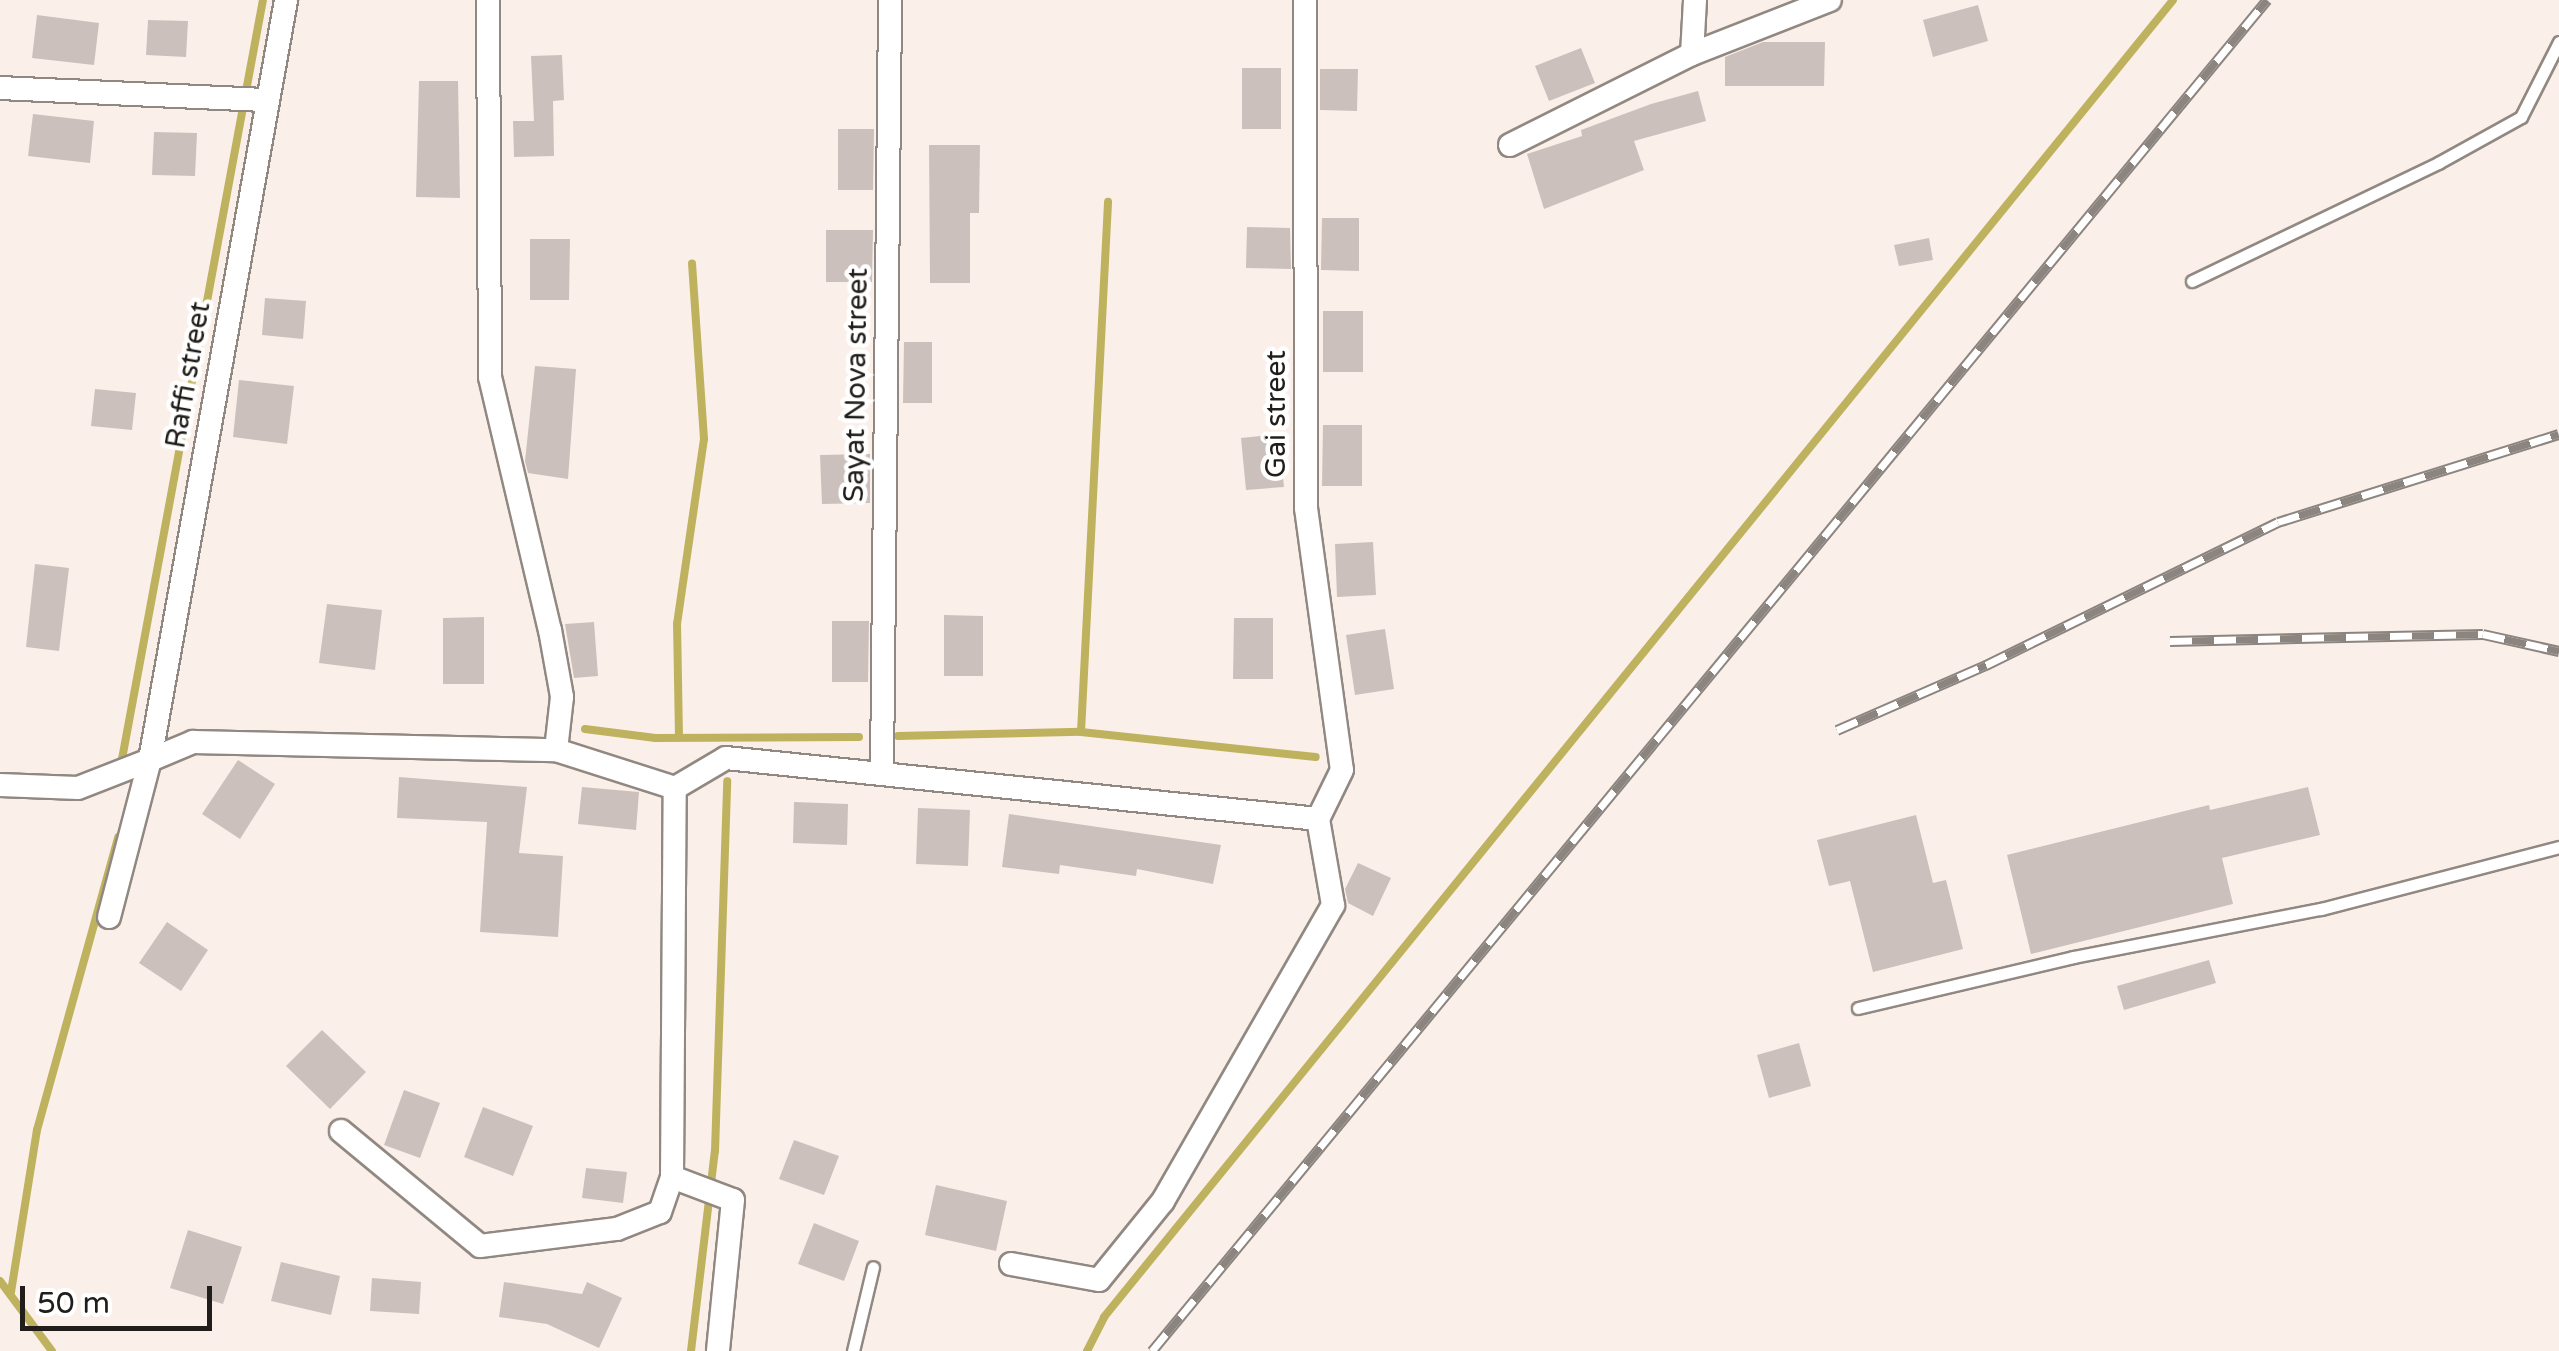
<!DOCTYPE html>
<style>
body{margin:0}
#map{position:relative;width:2559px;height:1351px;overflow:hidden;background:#faf0e9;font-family:"Varela Round",sans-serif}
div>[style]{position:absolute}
.stream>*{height:8px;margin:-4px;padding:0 4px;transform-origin:4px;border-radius:4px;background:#bfb25e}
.building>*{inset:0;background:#ccc0bc}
.roads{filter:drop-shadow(2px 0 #918881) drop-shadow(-2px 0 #918881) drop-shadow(0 2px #918881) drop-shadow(0 -2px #918881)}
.service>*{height:11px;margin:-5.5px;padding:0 5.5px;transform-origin:5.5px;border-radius:5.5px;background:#fff}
.minor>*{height:22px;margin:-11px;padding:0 11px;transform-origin:11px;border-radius:11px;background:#fff}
.rail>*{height:11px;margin-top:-5.5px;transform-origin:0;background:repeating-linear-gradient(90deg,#fff 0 22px,#8b847f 0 44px);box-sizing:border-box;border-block:2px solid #8b847f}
span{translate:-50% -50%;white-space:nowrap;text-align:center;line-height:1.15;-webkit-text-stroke:9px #fff;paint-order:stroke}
.street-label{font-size:28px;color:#211d1a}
.scale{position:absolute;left:20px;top:1286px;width:192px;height:45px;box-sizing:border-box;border:5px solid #211d1a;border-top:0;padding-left:12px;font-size:30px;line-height:35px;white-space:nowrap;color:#211d1a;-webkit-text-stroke:8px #fff;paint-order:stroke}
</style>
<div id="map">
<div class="stream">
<div style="left:585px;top:729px;width:71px;rotate:7.3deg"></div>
<div style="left:655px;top:738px;width:204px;rotate:-0.3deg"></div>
<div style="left:1081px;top:732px;width:531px;rotate:-87.08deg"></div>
<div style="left:898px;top:736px;width:183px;rotate:-1.3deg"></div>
<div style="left:1081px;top:732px;width:236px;rotate:6.1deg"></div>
<div style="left:679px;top:737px;width:113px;rotate:-91deg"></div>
<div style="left:677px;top:624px;width:187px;rotate:-81.7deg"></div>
<div style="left:704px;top:439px;width:176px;rotate:-93.9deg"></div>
<div style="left:122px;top:759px;width:772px;rotate:-79.48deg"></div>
<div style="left:0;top:1281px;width:87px;rotate:53.4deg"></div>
<div style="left:11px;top:1292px;width:164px;rotate:-80.9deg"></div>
<div style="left:37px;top:1130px;width:304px;rotate:-74.5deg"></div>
<div style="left:691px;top:1351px;width:201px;rotate:-83.2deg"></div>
<div style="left:715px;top:1151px;width:370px;rotate:-88.1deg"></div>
<div style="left:1087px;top:1351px;width:38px;rotate:-63deg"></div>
<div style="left:1104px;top:1317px;width:1696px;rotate:-50.93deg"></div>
</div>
<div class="building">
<div style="clip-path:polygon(1978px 5px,1988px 41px,1933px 57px,1923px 20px)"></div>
<div style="clip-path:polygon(37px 15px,99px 23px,94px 65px,32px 58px)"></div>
<div style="clip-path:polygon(148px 20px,188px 21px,186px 57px,146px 55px)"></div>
<div style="clip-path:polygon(1763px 42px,1825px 42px,1824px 86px,1725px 86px,1725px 57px)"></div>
<div style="clip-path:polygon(1581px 48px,1595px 83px,1549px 101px,1535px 66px)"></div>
<div style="clip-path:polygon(562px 55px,564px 100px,553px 101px,554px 156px,514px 157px,513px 121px,534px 121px,531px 56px)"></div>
<div style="clip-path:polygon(1242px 68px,1281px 68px,1281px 129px,1242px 129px)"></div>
<div style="clip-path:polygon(1320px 69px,1358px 69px,1357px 111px,1320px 110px)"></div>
<div style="clip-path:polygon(419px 81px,458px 81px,460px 198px,416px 197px)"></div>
<div style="clip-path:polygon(1698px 91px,1706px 121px,1634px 141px,1644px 170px,1544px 209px,1527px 154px,1582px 136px,1581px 130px,1651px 104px)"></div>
<div style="clip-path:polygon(33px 114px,94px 121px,90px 163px,28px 156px)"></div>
<div style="clip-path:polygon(838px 129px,874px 129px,873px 190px,838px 190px)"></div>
<div style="clip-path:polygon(154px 132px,197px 133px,195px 176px,152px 175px)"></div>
<div style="clip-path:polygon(929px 145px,980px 145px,979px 213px,970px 213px,970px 283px,930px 283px)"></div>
<div style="clip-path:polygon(1322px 218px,1359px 218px,1359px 271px,1321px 270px)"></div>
<div style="clip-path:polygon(1247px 227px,1290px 228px,1291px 269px,1246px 268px)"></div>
<div style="clip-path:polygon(826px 230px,873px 230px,872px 282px,826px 282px)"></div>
<div style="clip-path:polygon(1929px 238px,1933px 260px,1899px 266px,1894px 245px)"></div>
<div style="clip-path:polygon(530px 239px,570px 239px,569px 300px,530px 300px)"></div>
<div style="clip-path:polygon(265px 298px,306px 301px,303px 339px,262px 335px)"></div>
<div style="clip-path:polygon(1323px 311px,1363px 311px,1363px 372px,1323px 372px)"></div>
<div style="clip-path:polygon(904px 342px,932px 342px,932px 403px,903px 403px)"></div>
<div style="clip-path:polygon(535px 366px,576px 369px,568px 479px,528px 473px,525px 461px)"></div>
<div style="clip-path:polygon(239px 380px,294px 386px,287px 444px,233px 437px)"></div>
<div style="clip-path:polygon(95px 389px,136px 393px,132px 430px,91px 426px)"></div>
<div style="clip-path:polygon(1323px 425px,1362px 425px,1362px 486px,1322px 486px)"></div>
<div style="clip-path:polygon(1279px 434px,1284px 487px,1246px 490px,1241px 438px)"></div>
<div style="clip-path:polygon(870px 454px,870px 503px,822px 504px,820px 455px)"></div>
<div style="clip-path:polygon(1373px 542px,1376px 595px,1337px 597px,1335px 544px)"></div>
<div style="clip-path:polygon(35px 564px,69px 568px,59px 651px,26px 647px)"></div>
<div style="clip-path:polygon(327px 604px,382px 610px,375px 670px,319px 663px)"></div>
<div style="clip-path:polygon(944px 615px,983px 616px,983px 676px,944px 676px)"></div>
<div style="clip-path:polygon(484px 617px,484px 684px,443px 684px,443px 618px)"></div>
<div style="clip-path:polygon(1234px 618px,1273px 618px,1273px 679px,1233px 679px)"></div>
<div style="clip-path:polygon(832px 621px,869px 621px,868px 682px,832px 682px)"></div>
<div style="clip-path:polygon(594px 622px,598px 676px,574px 678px,565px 624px)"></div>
<div style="clip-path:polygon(1385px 629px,1394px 689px,1355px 695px,1346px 635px)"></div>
<div style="clip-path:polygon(238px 760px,275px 784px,240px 839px,202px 814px)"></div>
<div style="clip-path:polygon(399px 777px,527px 787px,519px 853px,563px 856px,558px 937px,480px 932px,487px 822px,397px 818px)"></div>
<div style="clip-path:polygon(582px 787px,639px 792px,636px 830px,578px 824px)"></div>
<div style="clip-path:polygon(2308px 787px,2320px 835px,2222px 858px,2233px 904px,2031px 954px,2007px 855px,2209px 805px,2210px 810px)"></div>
<div style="clip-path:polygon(794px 802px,848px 804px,847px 845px,793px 843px)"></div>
<div style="clip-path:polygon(918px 808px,970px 810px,968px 866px,916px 864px)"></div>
<div style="clip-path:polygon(1009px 814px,1221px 845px,1213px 884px,1137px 869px,1136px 876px,1060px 865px,1059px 874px,1002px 867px)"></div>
<div style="clip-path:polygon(1916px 815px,1933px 883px,1946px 880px,1963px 949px,1873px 972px,1850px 881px,1829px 886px,1817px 840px)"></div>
<div style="clip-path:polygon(1358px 863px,1391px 878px,1373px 916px,1348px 903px,1345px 889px)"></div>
<div style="clip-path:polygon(167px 922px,208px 950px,181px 991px,139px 963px)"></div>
<div style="clip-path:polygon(2209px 960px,2216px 983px,2124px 1010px,2117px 986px)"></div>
<div style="clip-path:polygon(322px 1030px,366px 1072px,330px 1109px,286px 1066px)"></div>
<div style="clip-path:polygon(1799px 1043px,1811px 1086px,1769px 1098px,1757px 1055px)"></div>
<div style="clip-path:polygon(404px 1090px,440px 1103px,420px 1158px,384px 1145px)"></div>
<div style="clip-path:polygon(483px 1107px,533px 1126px,513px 1176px,464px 1157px)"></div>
<div style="clip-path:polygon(794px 1140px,839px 1156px,824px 1195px,779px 1179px)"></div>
<div style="clip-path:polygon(586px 1168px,627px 1172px,623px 1203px,582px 1198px)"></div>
<div style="clip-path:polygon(936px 1185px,1007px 1201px,996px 1251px,925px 1235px)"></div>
<div style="clip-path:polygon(814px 1223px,859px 1241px,844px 1281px,798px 1264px)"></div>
<div style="clip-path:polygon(188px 1230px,242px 1247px,223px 1304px,170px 1288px)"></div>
<div style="clip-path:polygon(281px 1262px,340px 1276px,331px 1315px,271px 1301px)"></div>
<div style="clip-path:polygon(372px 1278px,421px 1282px,419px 1314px,370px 1311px)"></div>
<div style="clip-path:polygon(504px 1282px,582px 1294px,587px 1282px,622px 1298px,599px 1348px,547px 1324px,499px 1317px)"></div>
</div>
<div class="roads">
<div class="service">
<div style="left:2192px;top:281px;width:273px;rotate:-25.6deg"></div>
<div style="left:2438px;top:163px;width:95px;rotate:-29deg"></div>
<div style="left:2521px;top:117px;width:84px;rotate:-63.1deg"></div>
<div style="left:1858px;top:1008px;width:221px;rotate:-13.3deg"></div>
<div style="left:2073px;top:957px;width:253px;rotate:-11deg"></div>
<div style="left:2321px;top:909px;width:246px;rotate:-14.6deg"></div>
<div style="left:853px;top:1351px;width:86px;rotate:-76.6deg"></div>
</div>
<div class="minor">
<div style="left:488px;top:0;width:377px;rotate:89.7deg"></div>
<div style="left:490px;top:377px;width:260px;rotate:76.7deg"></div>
<div style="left:550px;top:630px;width:68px;rotate:79.8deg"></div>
<div style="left:562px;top:697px;width:53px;rotate:96.5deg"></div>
<div style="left:556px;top:750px;width:125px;rotate:17.7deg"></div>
<div style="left:1305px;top:0;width:508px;rotate:89.89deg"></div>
<div style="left:1306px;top:508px;width:264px;rotate:82.2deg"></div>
<div style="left:1342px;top:770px;width:55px;rotate:116.1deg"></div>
<div style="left:1692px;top:54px;width:148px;rotate:-21.4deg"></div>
<div style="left:0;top:88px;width:268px;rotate:2.6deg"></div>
<div style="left:1510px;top:145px;width:203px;rotate:-26.6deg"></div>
<div style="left:1692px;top:54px;width:54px;rotate:-86.8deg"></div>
<div style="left:882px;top:770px;width:770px;rotate:-89.4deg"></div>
<div style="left:0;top:785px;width:78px;rotate:2.2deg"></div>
<div style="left:78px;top:788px;width:77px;rotate:-21.3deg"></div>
<div style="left:150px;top:760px;width:772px;rotate:-79.85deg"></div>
<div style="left:675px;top:788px;width:59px;rotate:-30.5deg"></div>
<div style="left:726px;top:758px;width:595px;rotate:5.88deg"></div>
<div style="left:109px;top:917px;width:162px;rotate:-75.4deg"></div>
<div style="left:150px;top:760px;width:47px;rotate:-22.7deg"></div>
<div style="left:193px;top:742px;width:363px;rotate:1.3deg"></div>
<div style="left:341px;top:1131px;width:180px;rotate:39.6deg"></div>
<div style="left:480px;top:1246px;width:138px;rotate:-7.1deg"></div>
<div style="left:617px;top:1229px;width:46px;rotate:-21.6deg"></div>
<div style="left:660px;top:1212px;width:37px;rotate:-71deg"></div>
<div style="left:672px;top:1177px;width:389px;rotate:-89.6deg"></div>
<div style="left:672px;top:1177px;width:65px;rotate:20.7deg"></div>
<div style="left:733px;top:1200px;width:152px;rotate:95.7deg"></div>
<div style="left:1011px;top:1264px;width:89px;rotate:10.3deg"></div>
<div style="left:1099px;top:1280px;width:102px;rotate:-51deg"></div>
<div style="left:1163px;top:1201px;width:341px;rotate:-60.1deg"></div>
<div style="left:1333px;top:905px;width:87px;rotate:-99.9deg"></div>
</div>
</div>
<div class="rail">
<div style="left:2170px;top:641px;width:313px;rotate:-1.3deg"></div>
<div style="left:2483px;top:634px;width:78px;rotate:12.6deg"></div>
<div style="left:1837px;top:730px;width:163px;rotate:-23.6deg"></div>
<div style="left:1986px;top:665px;width:325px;rotate:-26.1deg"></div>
<div style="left:2278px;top:522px;width:294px;rotate:-17.4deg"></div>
<div style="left:1152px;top:1351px;width:1752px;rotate:-50.47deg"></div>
</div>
<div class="street-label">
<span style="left:188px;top:375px;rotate:-80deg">Raffi street</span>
<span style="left:856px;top:385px;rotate:-89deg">Sayat Nova street</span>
<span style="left:1276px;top:414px;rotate:-90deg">Gai street</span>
</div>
<div class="scale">50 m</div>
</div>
